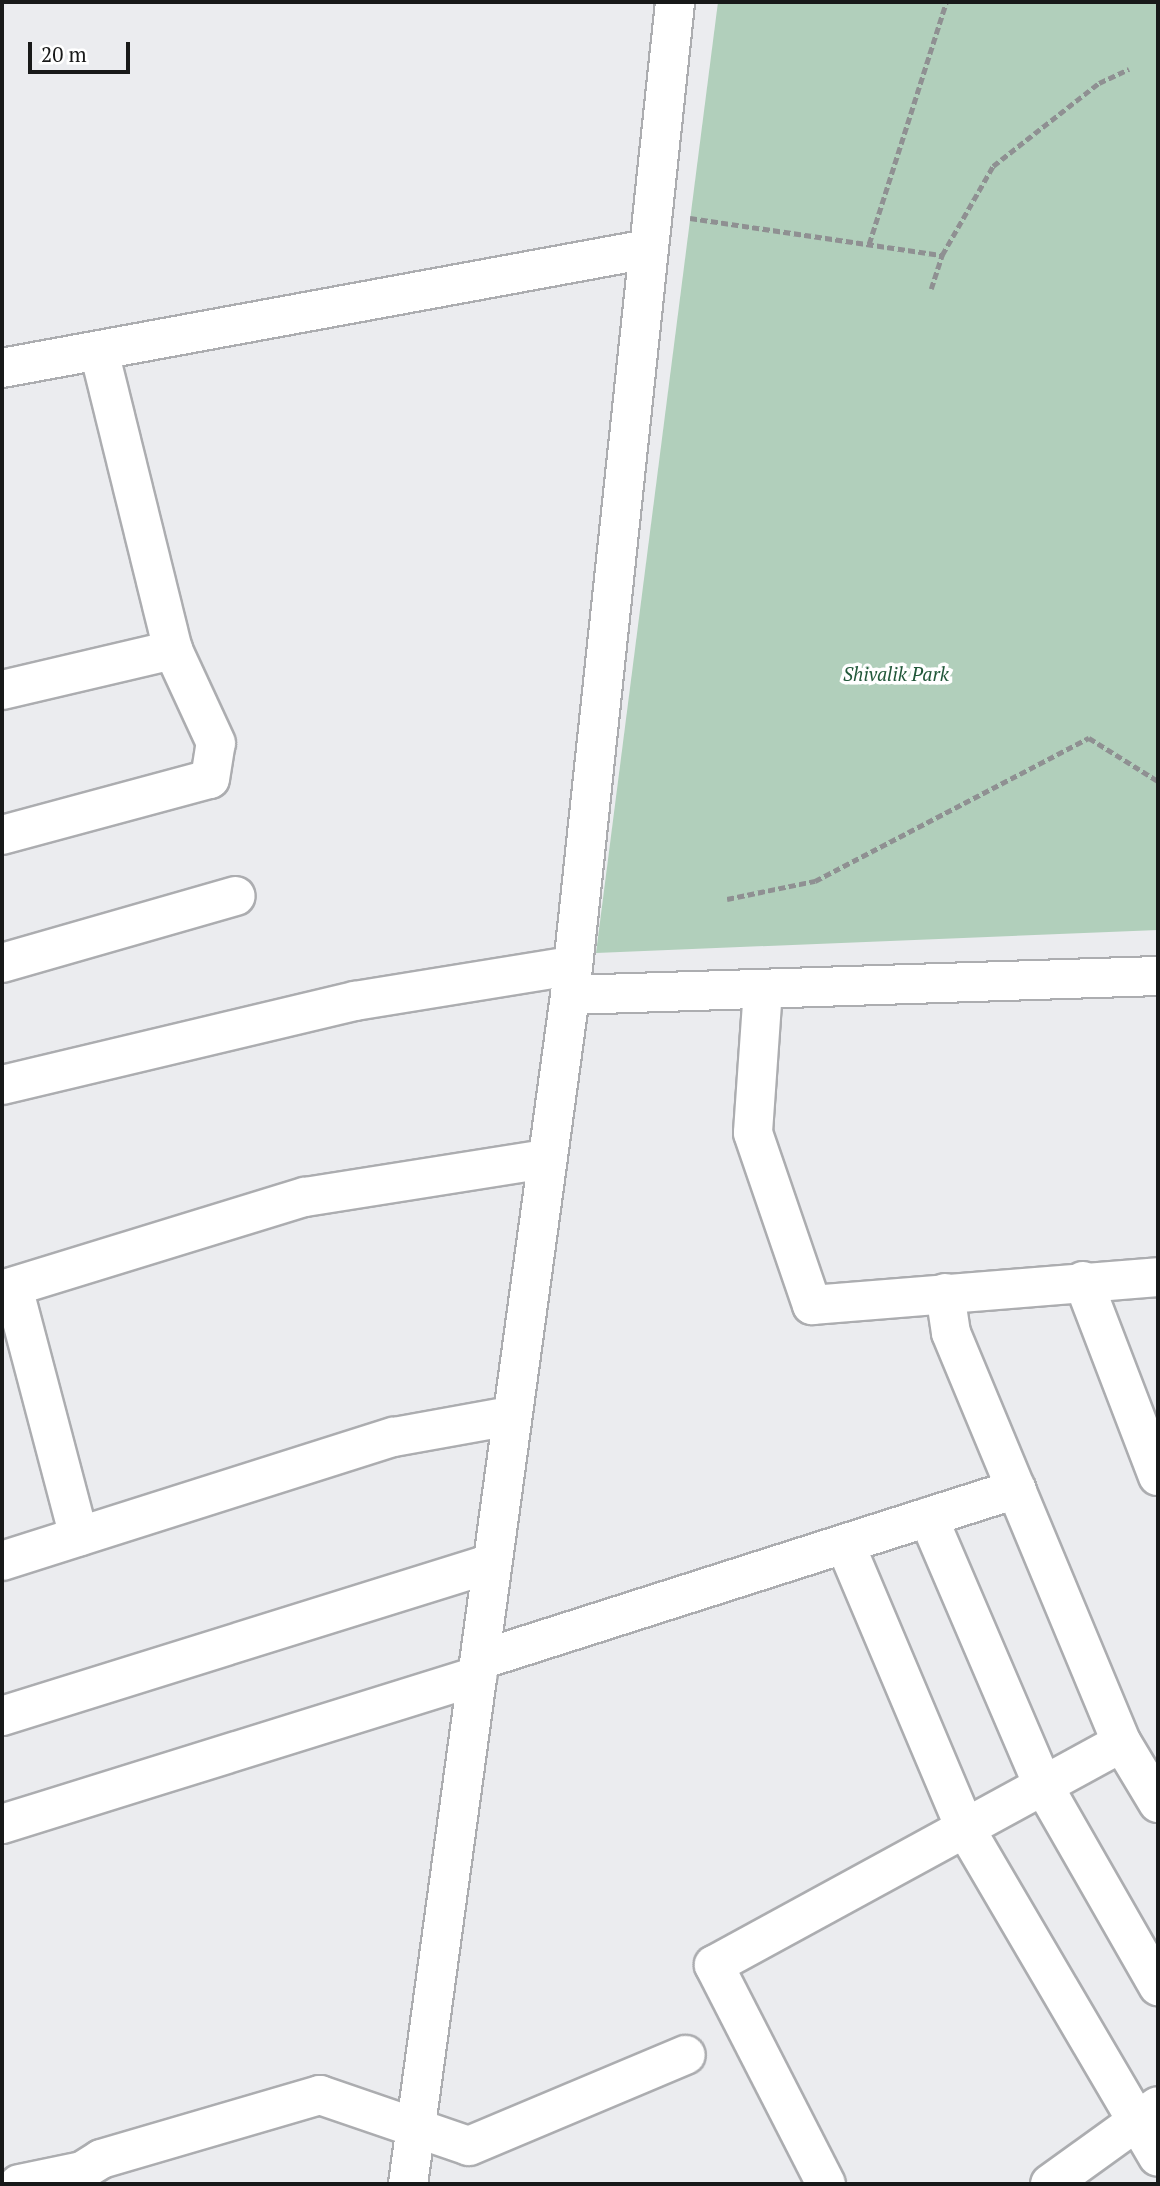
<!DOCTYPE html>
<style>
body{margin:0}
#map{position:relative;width:1160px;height:2186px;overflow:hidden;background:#ebecef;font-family:"PT Serif",serif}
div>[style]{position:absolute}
.green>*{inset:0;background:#b1cfbb}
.path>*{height:4.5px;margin-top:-2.25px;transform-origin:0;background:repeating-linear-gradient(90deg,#8f9092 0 7px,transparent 0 10.5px)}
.roads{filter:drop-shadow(2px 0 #acadb0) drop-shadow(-2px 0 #acadb0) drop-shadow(0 2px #acadb0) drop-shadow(0 -2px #acadb0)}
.minor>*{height:38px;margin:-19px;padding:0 19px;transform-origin:19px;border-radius:19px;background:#fff}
span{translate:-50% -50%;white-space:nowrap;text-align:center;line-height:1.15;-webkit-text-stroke:7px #fff;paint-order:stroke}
.park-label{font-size:19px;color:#22583a;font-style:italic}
.frame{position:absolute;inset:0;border:4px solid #181919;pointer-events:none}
.scale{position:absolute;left:28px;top:42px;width:102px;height:32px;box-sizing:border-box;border:4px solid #181919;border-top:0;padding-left:9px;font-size:21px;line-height:24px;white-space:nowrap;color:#181919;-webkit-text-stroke:5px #fff;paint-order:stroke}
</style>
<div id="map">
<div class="green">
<div style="clip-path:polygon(718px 2px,1158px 2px,1158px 930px,596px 953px)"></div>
</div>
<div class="path">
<div style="left:690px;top:218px;width:255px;rotate:8.4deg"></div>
<div style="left:869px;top:244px;width:254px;rotate:-72.3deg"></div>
<div style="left:931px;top:289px;width:36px;rotate:-72deg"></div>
<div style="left:942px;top:255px;width:103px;rotate:-60.2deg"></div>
<div style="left:993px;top:166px;width:135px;rotate:-38.1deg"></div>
<div style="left:1099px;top:83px;width:33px;rotate:-25deg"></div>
<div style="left:727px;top:899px;width:90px;rotate:-11.6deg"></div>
<div style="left:815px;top:881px;width:309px;rotate:-27.6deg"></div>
<div style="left:1089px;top:738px;width:81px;rotate:31.9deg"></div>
</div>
<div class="roads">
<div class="minor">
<div style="left:2px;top:368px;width:657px;rotate:-10.44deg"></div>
<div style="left:2px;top:690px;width:176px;rotate:-13.2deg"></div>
<div style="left:2px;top:835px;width:215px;rotate:-15.1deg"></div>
<div style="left:210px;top:779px;width:36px;rotate:-81deg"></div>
<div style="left:216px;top:743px;width:102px;rotate:-114.8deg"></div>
<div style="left:173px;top:650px;width:307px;rotate:-103.9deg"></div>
<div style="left:2px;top:963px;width:243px;rotate:-16deg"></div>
<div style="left:763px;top:989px;width:144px;rotate:94deg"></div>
<div style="left:753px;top:1133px;width:182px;rotate:71.1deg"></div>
<div style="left:812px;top:1305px;width:347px;rotate:-4.6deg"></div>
<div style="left:570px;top:995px;width:588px;rotate:-1.85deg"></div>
<div style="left:2px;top:1085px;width:363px;rotate:-13.4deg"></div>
<div style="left:355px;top:1001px;width:220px;rotate:-9.2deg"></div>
<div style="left:1083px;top:1281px;width:209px;rotate:69deg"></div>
<div style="left:13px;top:1287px;width:258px;rotate:75.2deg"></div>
<div style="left:2px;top:1290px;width:317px;rotate:-17.1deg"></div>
<div style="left:305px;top:1197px;width:242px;rotate:-9deg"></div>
<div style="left:945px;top:1293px;width:40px;rotate:81.5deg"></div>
<div style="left:951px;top:1333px;width:444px;rotate:67.4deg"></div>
<div style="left:1122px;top:1743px;width:70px;rotate:59deg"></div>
<div style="left:928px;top:1517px;width:292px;rotate:66.8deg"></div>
<div style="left:1043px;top:1785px;width:232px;rotate:60.2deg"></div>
<div style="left:845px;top:1544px;width:308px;rotate:67.1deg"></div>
<div style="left:965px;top:1828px;width:381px;rotate:59.6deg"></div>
<div style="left:2px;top:1561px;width:411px;rotate:-17.6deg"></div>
<div style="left:394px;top:1437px;width:119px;rotate:-10.2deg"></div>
<div style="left:480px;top:1660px;width:563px;rotate:-17.69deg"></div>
<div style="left:2px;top:1716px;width:513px;rotate:-17.34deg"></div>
<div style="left:2px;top:1824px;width:498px;rotate:-17.3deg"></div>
<div style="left:19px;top:2184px;width:64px;rotate:-11.7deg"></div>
<div style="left:82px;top:2171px;width:22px;rotate:-32deg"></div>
<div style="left:101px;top:2159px;width:228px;rotate:-16.3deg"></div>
<div style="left:320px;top:2095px;width:157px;rotate:18.9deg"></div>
<div style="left:469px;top:2146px;width:235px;rotate:-22.8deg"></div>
<div style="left:408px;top:2184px;width:1200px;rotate:-82.24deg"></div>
<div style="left:570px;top:995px;width:999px;rotate:-83.96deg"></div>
<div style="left:826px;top:2184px;width:246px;rotate:-117.1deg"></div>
<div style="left:714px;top:1965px;width:464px;rotate:-28.6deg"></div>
<div style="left:1050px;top:2184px;width:133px;rotate:-35.8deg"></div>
</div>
</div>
<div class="park-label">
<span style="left:896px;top:674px">Shivalik Park</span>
</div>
<div class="frame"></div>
<div class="scale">20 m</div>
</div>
